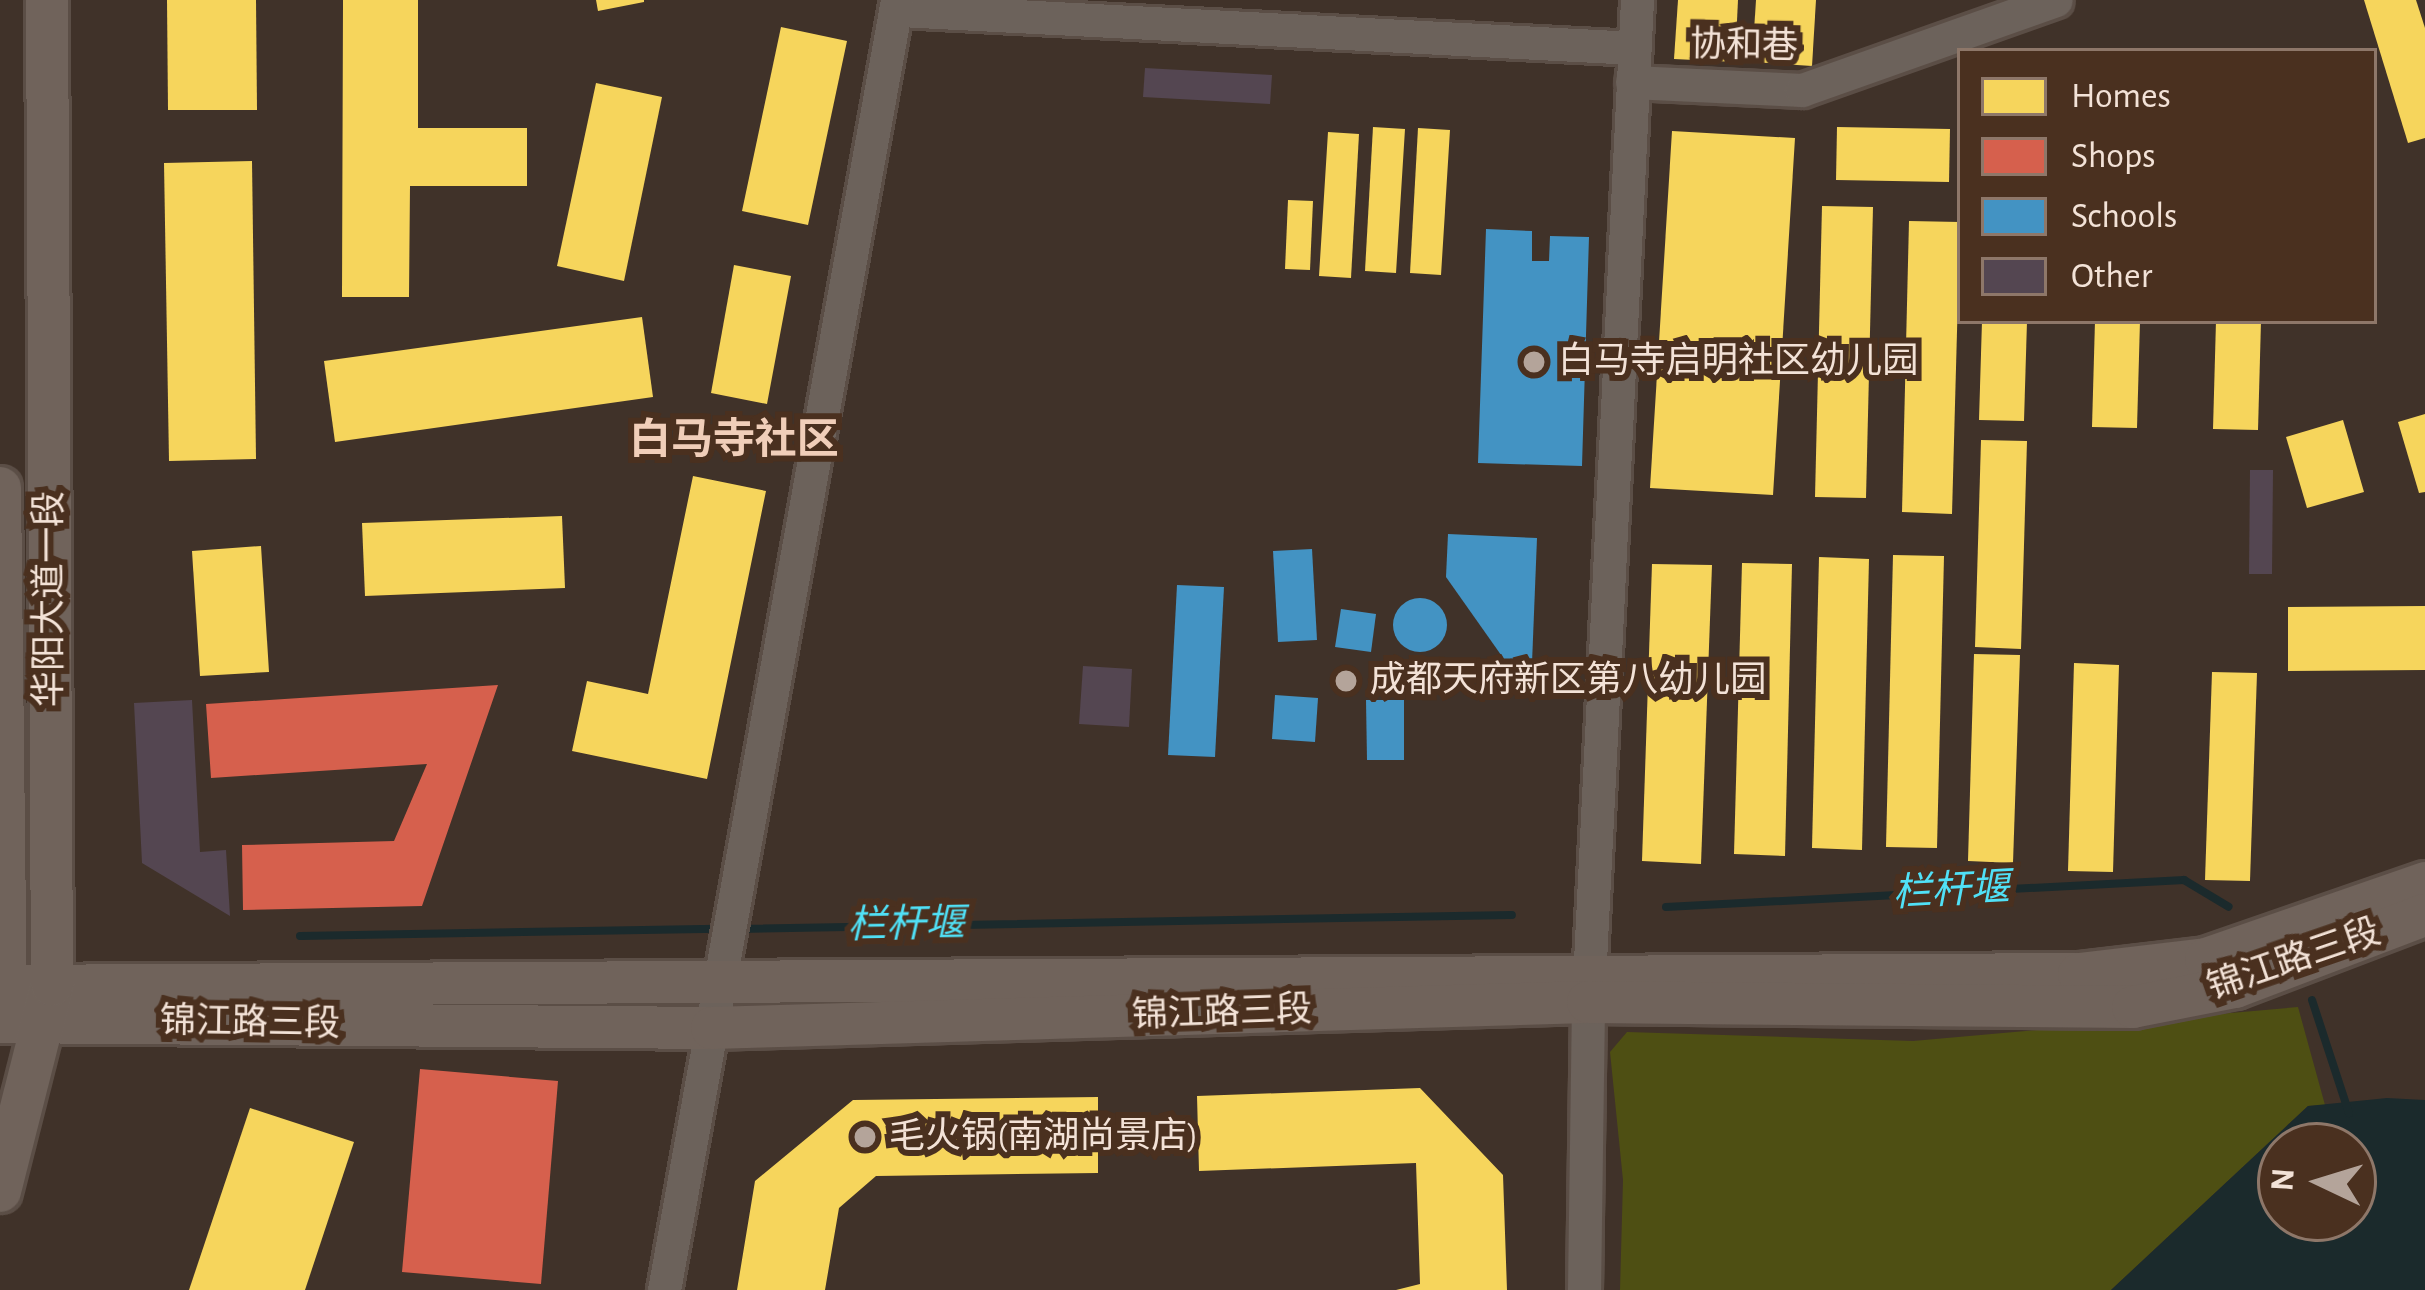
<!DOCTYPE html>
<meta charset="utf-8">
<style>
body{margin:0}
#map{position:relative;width:2425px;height:1290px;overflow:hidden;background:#403229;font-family:"Alegreya Sans","Noto Sans SC",sans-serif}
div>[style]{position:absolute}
.green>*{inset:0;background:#4e4f13}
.water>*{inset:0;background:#1b2a2c}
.homes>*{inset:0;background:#f6d55c}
.shops>*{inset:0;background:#d6604d}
.schools>*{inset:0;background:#4393c3}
.round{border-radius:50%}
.stream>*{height:8px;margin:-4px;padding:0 4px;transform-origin:4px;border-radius:4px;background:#1b2a2c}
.building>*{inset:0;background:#544651}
.roads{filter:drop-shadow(3px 0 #5b4e46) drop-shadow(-3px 0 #5b4e46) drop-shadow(0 3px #5b4e46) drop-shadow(0 -3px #5b4e46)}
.minor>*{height:33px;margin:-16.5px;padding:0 16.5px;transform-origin:16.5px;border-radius:16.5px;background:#6c625b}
.major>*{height:42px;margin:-21px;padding:0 21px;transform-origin:21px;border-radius:21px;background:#70635b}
.dots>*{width:33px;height:33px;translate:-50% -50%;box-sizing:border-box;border:6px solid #4a301f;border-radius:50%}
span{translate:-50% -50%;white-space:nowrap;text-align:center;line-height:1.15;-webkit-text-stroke:12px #4a301f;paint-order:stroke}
.street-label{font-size:36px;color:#f3e2d7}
.poi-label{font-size:36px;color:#f3e2d7}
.left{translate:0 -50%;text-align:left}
.water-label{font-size:39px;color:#50e1f7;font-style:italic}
.quarter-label{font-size:42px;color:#f0ceb9;font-weight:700}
.legend{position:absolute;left:1957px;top:48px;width:420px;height:276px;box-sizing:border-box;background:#4a301f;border:3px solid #8e7769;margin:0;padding:15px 21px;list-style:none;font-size:36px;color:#f3e2d7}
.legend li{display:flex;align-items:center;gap:24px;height:60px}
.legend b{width:60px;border:3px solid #8e7769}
.north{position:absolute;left:2257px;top:1122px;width:120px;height:120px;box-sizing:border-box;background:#4a301f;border:3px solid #8e7769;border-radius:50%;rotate:274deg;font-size:33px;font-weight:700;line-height:48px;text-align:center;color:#f3e2d7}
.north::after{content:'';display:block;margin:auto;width:42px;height:54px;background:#b4a49a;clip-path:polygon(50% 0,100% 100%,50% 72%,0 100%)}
</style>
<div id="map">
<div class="green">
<div style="clip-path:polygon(2298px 1007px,2325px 1105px,2308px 1106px,2111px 1290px,1620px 1290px,1623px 1180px,1610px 1052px,1627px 1032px,1913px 1041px)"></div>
</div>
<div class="water">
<div style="clip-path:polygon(evenodd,2387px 1098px,2425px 1100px,2425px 1290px,2111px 1290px,2308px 1106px,2387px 1098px,2281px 1146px,2353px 1146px,2353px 1218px,2281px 1218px,2281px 1146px)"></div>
</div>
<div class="homes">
<div style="clip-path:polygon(167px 0,256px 0,257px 110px,168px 110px)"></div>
<div style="clip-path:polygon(343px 0,418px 0,418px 128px,527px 128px,527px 186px,410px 186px,409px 297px,342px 297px)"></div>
<div style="clip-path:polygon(596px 0,644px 0,644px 2px,598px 11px)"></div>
<div style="clip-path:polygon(1678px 0,1738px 0,1735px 62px,1674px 59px)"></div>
<div style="clip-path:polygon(1756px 0,1816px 0,1812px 66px,1752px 62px)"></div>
<div style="clip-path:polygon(2364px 0,2416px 0,2425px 28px,2425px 138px,2408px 143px)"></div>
<div style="clip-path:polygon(781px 27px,847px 41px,808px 225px,742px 211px)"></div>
<div style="clip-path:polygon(596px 83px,662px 97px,624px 281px,557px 266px)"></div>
<div style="clip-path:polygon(1373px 127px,1405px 129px,1396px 273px,1365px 271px)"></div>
<div style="clip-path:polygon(1837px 127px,1950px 129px,1949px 182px,1836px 180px)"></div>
<div style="clip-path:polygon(1418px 128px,1450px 130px,1441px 275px,1410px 273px)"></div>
<div style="clip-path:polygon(1672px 131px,1795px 138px,1773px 495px,1650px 488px)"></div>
<div style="clip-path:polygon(1328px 132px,1359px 134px,1351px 278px,1319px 276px)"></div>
<div style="clip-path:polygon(252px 161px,256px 459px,169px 461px,164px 163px)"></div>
<div style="clip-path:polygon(1288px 200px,1313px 201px,1310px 270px,1285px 269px)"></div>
<div style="clip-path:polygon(1822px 206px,1873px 207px,1866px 498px,1815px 497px)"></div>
<div style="clip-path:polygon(1909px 221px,1960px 222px,1952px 514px,1902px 512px)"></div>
<div style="clip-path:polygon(734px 265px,791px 276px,767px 404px,711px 393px)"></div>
<div style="clip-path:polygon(642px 317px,653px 397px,335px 442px,324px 361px)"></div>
<div style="clip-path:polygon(1982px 321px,2027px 321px,2024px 421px,1979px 420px)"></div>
<div style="clip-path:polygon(2095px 321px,2140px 321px,2137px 428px,2092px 427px)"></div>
<div style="clip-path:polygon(2216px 321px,2261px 321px,2258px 430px,2213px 429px)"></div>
<div style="clip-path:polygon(2425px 414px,2425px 492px,2419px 493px,2398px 422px)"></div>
<div style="clip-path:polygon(2343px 420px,2364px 492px,2307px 508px,2286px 437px)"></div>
<div style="clip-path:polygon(1981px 440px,2027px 441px,2021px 649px,1975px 647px)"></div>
<div style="clip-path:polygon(693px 476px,766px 491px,707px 779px,572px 751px,587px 681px,648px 694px)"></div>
<div style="clip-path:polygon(562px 516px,565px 588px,365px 596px,362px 523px)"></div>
<div style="clip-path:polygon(261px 546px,269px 672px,200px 676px,192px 551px)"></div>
<div style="clip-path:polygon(1893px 555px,1944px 556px,1937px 848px,1886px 847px)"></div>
<div style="clip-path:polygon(1819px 557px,1869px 559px,1862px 850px,1812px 848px)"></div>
<div style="clip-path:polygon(1742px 563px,1792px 564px,1785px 856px,1734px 854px)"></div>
<div style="clip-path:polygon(1652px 564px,1712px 565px,1701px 864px,1642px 861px)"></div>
<div style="clip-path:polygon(2425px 606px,2425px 670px,2288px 671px,2288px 607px)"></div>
<div style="clip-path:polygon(1974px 654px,2020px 655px,2013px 863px,1968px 861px)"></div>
<div style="clip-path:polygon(2074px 663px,2119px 665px,2113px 872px,2068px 871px)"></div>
<div style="clip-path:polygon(2212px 672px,2257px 673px,2250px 881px,2205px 880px)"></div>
<div style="clip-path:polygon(1420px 1088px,1503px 1175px,1507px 1290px,1396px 1290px,1420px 1284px,1416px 1163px,1199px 1171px,1197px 1096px)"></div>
<div style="clip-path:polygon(1098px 1097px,1098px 1173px,876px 1176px,839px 1208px,825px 1290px,737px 1290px,755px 1181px,853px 1100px)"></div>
<div style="clip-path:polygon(250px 1108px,354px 1142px,305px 1290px,189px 1290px)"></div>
</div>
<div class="shops">
<div style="clip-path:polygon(498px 685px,422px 906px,243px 910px,242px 845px,394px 841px,427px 764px,211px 778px,206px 704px)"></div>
<div style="clip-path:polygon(420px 1069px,558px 1081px,541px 1284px,402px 1272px)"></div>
</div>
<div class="schools">
<div style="clip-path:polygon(1486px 229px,1532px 231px,1532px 261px,1549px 261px,1550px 236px,1589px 237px,1582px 466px,1478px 463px)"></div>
<div style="clip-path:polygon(1448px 534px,1537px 538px,1532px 663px,1506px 662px,1446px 577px)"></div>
<div style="clip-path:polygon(1312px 549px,1317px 640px,1278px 642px,1273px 551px)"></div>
<div style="clip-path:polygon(1177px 585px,1224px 587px,1215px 757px,1168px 755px)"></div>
<div class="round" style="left:1393px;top:598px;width:54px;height:54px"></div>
<div style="clip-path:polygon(1341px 609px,1376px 614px,1371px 652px,1335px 647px)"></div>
<div style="clip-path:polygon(1275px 695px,1318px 698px,1315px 742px,1272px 739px)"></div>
<div style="clip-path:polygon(1366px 700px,1404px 700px,1404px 760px,1367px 760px)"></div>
</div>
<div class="stream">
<div style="left:1666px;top:907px;width:519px;rotate:-2.98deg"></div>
<div style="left:2184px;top:880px;width:52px;rotate:31deg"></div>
<div style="left:739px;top:929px;width:773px;rotate:-1.04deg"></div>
<div style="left:300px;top:936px;width:418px;rotate:-1deg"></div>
<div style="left:2312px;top:1000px;width:119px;rotate:71.9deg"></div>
</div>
<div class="building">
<div style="clip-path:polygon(1145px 68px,1272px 75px,1270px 104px,1143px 97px)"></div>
<div style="clip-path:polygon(2250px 470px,2273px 470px,2272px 574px,2249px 574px)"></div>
<div style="clip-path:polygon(1083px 666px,1132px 669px,1129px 727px,1079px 724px)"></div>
<div style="clip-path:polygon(192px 700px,200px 852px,226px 850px,230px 916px,142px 863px,134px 703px)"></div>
</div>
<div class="roads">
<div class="minor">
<div style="left:900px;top:10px;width:735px;rotate:2.96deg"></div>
<div style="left:1632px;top:82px;width:170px;rotate:2.7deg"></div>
<div style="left:1802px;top:90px;width:269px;rotate:-19.5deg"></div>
<div style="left:664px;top:1290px;width:1311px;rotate:-79.76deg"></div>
<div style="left:1584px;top:1290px;width:288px;rotate:-89.2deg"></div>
<div style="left:1588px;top:1002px;width:1003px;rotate:-87.2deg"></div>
</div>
<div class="major">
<div style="left:0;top:488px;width:521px;rotate:89.34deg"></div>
<div style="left:0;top:986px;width:2079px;rotate:-0.33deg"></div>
<div style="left:2079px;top:974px;width:128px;rotate:-6.7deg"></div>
<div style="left:2206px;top:959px;width:232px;rotate:-19.1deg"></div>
<div style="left:0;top:1022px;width:712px;rotate:0.48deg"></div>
<div style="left:712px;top:1028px;width:876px;rotate:-1.7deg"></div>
<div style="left:1588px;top:1002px;width:545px;rotate:0.53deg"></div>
<div style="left:2133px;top:1007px;width:104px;rotate:-11.1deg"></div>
<div style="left:2235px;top:987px;width:203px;rotate:-20.8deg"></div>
<div style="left:0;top:1191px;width:212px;rotate:-75.8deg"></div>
<div style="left:52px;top:985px;width:985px;rotate:-90.29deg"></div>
</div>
</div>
<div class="dots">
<div style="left:1534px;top:362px;background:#b4a49a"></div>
<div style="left:1346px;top:681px;background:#b4a49a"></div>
<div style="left:865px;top:1137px;background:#b4a49a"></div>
</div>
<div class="street-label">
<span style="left:1744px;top:46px;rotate:1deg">协和巷</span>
<span style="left:50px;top:599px;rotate:-90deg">华阳大道一段</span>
<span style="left:2294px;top:960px;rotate:-19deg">锦江路三段</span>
<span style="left:1222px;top:1013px;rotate:-2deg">锦江路三段</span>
<span style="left:250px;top:1023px;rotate:1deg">锦江路三段</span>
</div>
<div class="poi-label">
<span class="left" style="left:1558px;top:362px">白马寺启明社区幼儿园</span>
<span class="left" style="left:1370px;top:681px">成都天府新区第八幼儿园</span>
<span class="left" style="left:889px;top:1137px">毛火锅(南湖尚景店)</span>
</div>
<div class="water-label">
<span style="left:1951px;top:892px;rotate:-3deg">栏杆堰</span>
<span style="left:906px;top:926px;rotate:-1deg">栏杆堰</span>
</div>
<div class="quarter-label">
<span style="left:734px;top:440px">白马寺社区</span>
</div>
<ul class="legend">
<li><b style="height:33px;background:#f6d55c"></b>Homes</li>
<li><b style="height:33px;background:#d6604d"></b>Shops</li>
<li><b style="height:33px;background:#4393c3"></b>Schools</li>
<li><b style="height:33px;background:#544651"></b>Other</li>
</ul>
<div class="north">N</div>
</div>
